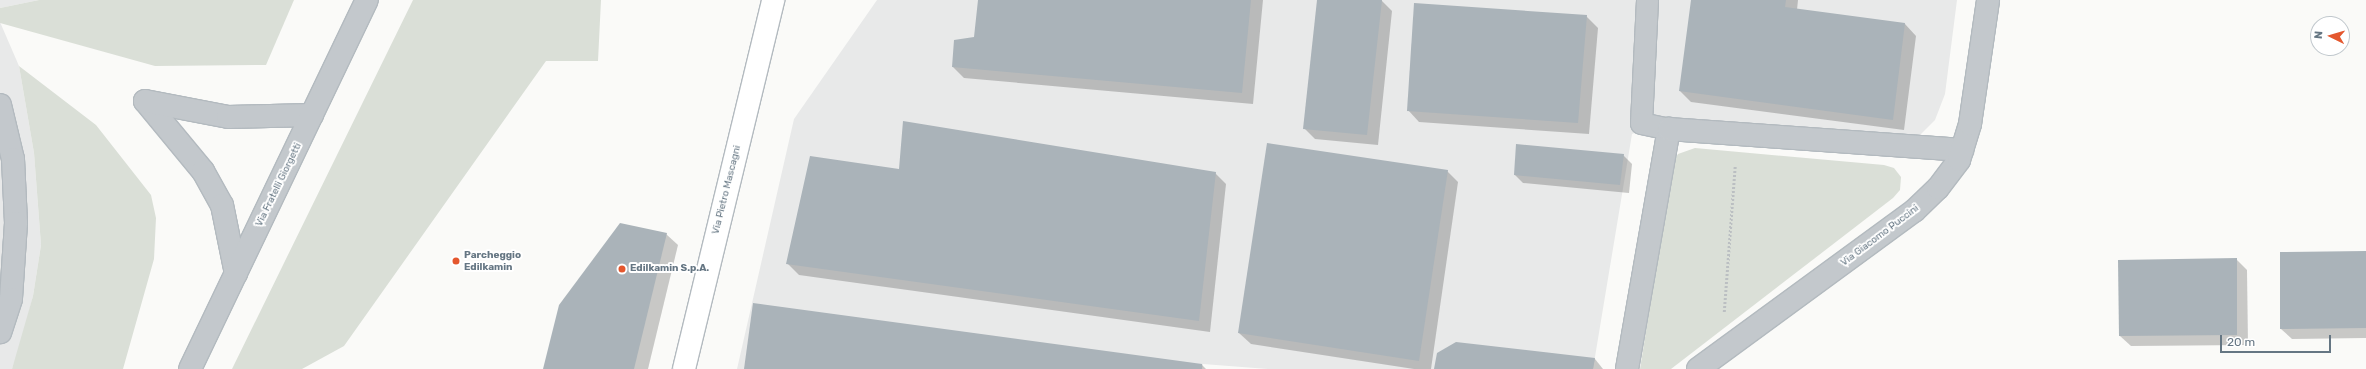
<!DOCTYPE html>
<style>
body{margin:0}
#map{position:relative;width:2366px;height:369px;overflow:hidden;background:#fafaf8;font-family:Rubik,sans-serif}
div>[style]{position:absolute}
.built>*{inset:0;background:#e8e9e9}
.green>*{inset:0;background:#dadfd7}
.shadow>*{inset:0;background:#0003}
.building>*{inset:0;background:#aab3b9}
.path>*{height:2.5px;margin-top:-1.25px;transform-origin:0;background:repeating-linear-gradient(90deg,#bbbfc2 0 2px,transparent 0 4px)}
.roads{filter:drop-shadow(1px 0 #b3babf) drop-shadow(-1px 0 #b3babf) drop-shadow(0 1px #b3babf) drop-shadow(0 -1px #b3babf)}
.lane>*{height:21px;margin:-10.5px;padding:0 10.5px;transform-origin:10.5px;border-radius:10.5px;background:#c3c8cc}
.street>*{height:22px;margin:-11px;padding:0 11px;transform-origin:11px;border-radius:11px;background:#c3c8cc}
.secondary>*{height:22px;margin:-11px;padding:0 11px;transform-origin:11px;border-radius:11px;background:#fff}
.dots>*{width:11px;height:11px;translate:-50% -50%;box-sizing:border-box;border:2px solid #fff;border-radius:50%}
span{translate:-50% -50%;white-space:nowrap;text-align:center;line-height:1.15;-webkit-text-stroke:4px #fff;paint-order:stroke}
.street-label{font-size:10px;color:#657683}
.poi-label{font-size:10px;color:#657683;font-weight:700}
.left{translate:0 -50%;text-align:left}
.north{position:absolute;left:2310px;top:16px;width:40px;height:40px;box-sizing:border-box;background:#fff;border:1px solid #c1c8cd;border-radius:50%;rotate:275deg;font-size:11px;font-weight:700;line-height:16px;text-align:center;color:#657683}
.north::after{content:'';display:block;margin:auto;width:14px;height:18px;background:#e4572e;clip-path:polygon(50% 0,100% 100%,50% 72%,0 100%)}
.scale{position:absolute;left:2220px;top:335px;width:111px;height:18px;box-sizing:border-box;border:2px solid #657683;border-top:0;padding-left:5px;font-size:12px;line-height:14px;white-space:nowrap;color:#657683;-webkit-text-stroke:3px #fff;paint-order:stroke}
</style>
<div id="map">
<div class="built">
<div style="clip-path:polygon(0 0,39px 0,0 8px)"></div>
<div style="clip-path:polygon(877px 0,1957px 0,1945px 94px,1935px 120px,1917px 138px,1662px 122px,1632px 134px,1593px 369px,1268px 369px,1203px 364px,1202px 369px,737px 369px,794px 119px)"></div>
<div style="clip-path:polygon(0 22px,19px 66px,34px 153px,41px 245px,33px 296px,20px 347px,12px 369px,0 369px)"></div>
</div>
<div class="green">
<div style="clip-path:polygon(39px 0,294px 0,266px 65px,155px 66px,0 23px,0 8px)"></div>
<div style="clip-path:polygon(413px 0,601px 0,598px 61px,546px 61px,344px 346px,302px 369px,232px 369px)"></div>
<div style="clip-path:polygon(19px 66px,96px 125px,151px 195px,156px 218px,154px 259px,123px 369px,12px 369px,33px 296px,41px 245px,34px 153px)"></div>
<div style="clip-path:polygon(1695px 148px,1884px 165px,1894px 168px,1901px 177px,1900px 190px,1893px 198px,1671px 369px,1640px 369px,1673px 162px,1678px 154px)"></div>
</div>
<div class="shadow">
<div style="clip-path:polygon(979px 0,1263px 0,1253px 104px,964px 78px,953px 67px,975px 38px)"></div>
<div style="clip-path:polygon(1318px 0,1381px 0,1392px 11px,1378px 145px,1315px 139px,1304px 128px)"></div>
<div style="clip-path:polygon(1692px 0,1798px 0,1797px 10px,1905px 24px,1916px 36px,1904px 130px,1691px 102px,1680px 91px)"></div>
<div style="clip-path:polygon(1586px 16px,1598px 28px,1589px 134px,1419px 122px,1408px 110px)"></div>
<div style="clip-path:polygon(1623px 155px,1632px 164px,1629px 193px,1523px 183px,1515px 175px)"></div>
<div style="clip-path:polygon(900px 170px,1215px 173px,1226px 184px,1210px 332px,799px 275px,787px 263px)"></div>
<div style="clip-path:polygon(1447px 171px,1458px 182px,1431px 369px,1414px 369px,1251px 344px,1239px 333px)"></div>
<div style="clip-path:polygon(666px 234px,678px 245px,648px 369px,544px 369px)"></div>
<div style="clip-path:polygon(2366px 252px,2366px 338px,2292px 339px,2281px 329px)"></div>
<div style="clip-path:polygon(2236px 259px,2247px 270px,2248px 345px,2131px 346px,2120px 336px)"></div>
<div style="clip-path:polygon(754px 304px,1202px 365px,1206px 369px,745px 369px)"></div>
<div style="clip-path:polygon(1595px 359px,1603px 369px,1435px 369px)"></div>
</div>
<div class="building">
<div style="clip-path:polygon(978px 0,1251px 0,1242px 93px,952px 67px,954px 40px,974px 37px)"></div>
<div style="clip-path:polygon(1317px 0,1382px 0,1367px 135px,1303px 129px)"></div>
<div style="clip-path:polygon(1691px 0,1786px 0,1785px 7px,1905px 23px,1893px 120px,1679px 91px)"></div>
<div style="clip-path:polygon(1414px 3px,1587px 15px,1578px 123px,1407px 111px)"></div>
<div style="clip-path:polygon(903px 121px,1216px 172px,1199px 321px,786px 264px,810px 156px,899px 169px)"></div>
<div style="clip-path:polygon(1267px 143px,1448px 170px,1419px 361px,1238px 333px)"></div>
<div style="clip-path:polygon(1516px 144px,1624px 154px,1620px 185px,1514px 175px)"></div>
<div style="clip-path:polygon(620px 223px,667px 233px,634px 369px,543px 369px,559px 305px)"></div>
<div style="clip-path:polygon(2366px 251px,2366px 328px,2280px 329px,2280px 252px)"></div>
<div style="clip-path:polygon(2237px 258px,2237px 335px,2119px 336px,2118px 260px)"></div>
<div style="clip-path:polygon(753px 303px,1202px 364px,1202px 369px,744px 369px)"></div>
<div style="clip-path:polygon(1456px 342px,1595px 358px,1593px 369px,1434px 369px,1437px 353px)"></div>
</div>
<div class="path">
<div style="left:1724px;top:312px;width:147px;rotate:-85.7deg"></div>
</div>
<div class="roads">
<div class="lane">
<div style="left:1647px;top:0;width:123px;rotate:92.8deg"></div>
<div style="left:1641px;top:123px;width:29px;rotate:12deg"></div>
</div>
<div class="street">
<div style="left:145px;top:101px;width:91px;rotate:50.4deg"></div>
<div style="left:203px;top:171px;width:39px;rotate:61deg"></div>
<div style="left:222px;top:205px;width:70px;rotate:78.5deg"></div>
<div style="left:145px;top:101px;width:85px;rotate:10.9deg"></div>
<div style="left:228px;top:117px;width:84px;rotate:-1.4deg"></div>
<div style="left:0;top:105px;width:56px;rotate:76.5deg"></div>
<div style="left:13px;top:159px;width:64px;rotate:87.3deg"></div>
<div style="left:16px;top:223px;width:76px;rotate:93.8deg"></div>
<div style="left:11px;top:299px;width:35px;rotate:108deg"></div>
<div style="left:190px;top:369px;width:409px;rotate:-64.4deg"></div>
<div style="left:1627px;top:369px;width:244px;rotate:-80.1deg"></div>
<div style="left:1669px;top:129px;width:294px;rotate:4.1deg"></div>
<div style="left:1698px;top:369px;width:268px;rotate:-36.2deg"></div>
<div style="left:1914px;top:211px;width:33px;rotate:-44deg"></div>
<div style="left:1938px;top:188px;width:35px;rotate:-53deg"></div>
<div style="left:1959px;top:160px;width:38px;rotate:-73deg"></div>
<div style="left:1970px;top:124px;width:125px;rotate:-81.7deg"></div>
</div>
<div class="secondary">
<div style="left:684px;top:369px;width:380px;rotate:-76.4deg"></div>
</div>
</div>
<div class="dots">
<div style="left:456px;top:261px;background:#e4572e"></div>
<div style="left:622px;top:269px;background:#e4572e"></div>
</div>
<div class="street-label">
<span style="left:279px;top:185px;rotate:-64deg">Via Fratelli Giorgetti</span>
<span style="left:727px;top:190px;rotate:-76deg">Via Pietro Mascagni</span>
<span style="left:1880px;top:236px;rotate:-37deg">Via Giacomo Puccini</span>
</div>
<div class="poi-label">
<span class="left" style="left:464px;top:261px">Parcheggio<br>Edilkamin</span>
<span class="left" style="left:630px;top:269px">Edilkamin S.p.A.</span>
</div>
<div class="north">N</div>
<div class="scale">20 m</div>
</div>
